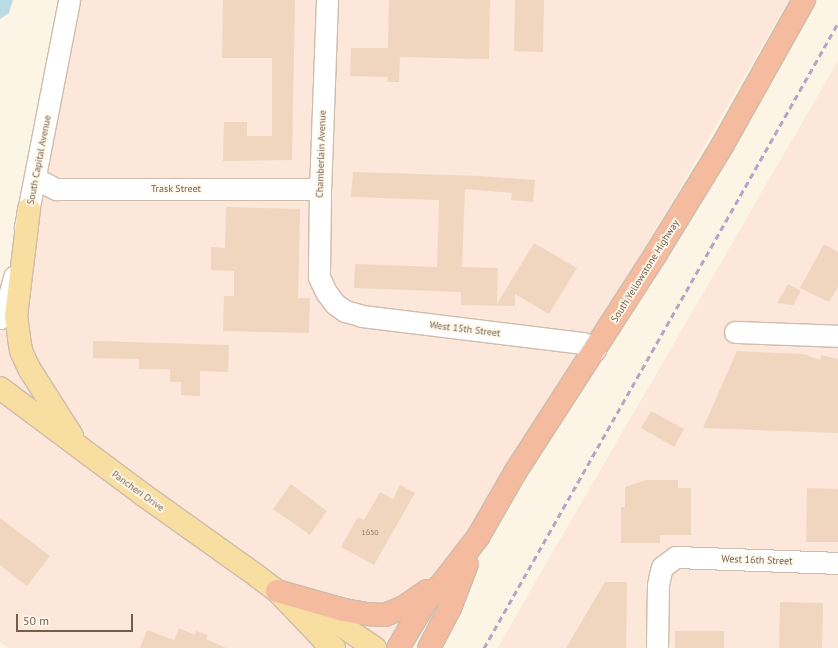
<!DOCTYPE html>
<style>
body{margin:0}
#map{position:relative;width:838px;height:648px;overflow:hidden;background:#fcf5e6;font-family:"PT Sans",sans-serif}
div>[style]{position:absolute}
.commercial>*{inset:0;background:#fce7da}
.water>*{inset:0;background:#bbdce5}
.building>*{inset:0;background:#f0d6be}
.roads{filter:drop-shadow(1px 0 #cdbdac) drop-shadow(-1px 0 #cdbdac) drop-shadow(0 1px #cdbdac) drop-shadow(0 -1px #cdbdac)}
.minor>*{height:21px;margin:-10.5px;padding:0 10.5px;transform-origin:10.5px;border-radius:10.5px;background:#fff}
.major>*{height:22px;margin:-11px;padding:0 11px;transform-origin:11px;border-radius:11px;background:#f8dea1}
.highway>*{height:22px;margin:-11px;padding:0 11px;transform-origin:11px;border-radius:11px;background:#f4bb9f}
.rail>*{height:3px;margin-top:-1.5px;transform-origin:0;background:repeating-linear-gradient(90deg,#b8a4c5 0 6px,transparent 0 10px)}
span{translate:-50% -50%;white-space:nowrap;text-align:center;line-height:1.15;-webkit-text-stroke:3.5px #fef9ec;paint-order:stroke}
.number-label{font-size:8px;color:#937b68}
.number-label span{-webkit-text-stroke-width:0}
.street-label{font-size:10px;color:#745d4b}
.scale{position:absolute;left:16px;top:614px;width:117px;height:18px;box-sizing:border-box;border:2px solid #745d4b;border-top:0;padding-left:5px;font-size:12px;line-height:14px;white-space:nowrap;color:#745d4b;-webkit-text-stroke:3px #fef9ec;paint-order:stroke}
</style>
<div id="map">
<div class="commercial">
<div style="clip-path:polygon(69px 0,789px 0,478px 537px,379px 648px,9px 648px,0 642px,0 303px,35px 178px)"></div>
<div style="clip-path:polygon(838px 61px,838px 648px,498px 648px,536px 581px)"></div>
</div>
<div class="water">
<div style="clip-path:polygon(0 0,13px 0,9px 13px,0 19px)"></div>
</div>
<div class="building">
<div style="clip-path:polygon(223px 0,295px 0,292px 160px,223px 161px,224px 122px,247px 122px,247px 136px,272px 136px,272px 58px,222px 58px)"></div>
<div style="clip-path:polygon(389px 0,490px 0,489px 59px,400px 57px,399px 82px,387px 82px,388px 77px,350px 76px,351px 48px,388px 48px)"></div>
<div style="clip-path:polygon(515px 0,544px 0,543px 52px,514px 51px)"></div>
<div style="clip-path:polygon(353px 172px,481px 176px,535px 180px,533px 202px,511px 200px,512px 193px,465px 189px,462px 267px,498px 268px,497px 304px,534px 243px,577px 268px,549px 314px,515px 294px,515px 306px,461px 305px,461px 292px,354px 288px,355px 264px,437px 267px,439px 200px,351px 197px)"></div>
<div style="clip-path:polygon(226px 207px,300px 209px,298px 298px,310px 298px,309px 333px,223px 331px,224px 296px,234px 296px,234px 271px,211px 270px,211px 247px,225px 248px)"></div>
<div style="clip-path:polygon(824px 244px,838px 252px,838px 287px,829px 302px,800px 288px)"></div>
<div style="clip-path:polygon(788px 284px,801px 291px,793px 305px,777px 303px)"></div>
<div style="clip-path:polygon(93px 341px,229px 345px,228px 372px,200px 371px,200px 396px,181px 395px,181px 382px,170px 382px,170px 369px,139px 369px,139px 359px,93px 358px)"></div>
<div style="clip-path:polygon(737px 351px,803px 354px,820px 360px,821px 355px,838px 359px,838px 433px,703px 428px)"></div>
<div style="clip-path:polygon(651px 411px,684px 429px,674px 447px,641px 428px)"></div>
<div style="clip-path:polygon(646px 480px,678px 480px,678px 488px,691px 488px,691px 535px,660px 535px,660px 543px,621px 543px,621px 507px,625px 507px,625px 487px)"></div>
<div style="clip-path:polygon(291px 484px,327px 511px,310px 535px,273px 509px)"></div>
<div style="clip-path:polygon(400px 485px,415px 493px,374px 565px,341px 547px,358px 517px,364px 520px,380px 492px,393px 499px)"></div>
<div style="clip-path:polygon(807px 488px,838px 489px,838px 542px,806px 542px)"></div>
<div style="clip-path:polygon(0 518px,50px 556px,27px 586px,0 565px)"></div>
<div style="clip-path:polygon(605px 582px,627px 582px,626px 648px,566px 648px)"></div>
<div style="clip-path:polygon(780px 602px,823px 603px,822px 648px,779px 648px)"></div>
<div style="clip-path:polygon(179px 628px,195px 635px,196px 631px,208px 635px,206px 639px,226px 648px,140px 648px,147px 630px,174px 640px)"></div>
<div style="clip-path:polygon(675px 631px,724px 631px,724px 648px,675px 648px)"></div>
</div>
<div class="roads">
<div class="minor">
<div style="left:327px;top:0;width:189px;rotate:92.1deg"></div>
<div style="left:320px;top:189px;width:88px;rotate:90.7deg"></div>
<div style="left:319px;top:277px;width:17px;rotate:65deg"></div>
<div style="left:326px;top:292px;width:15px;rotate:53deg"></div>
<div style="left:335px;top:304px;width:12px;rotate:35deg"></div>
<div style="left:345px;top:311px;width:18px;rotate:16deg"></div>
<div style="left:362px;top:316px;width:223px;rotate:7deg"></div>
<div style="left:583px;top:343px;width:14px;rotate:30deg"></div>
<div style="left:35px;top:178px;width:24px;rotate:28deg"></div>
<div style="left:56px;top:189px;width:264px"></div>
<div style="left:25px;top:227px;width:231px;rotate:-79deg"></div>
<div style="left:0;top:318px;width:24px;rotate:-68deg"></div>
<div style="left:9px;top:296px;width:20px;rotate:-75deg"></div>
<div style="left:735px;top:332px;width:103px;rotate:2.2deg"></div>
<div style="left:657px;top:648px;width:63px;rotate:-89.1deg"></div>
<div style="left:658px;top:585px;width:10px;rotate:-79deg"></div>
<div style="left:660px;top:575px;width:8px;rotate:-76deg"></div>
<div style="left:662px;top:567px;width:17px;rotate:-36deg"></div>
<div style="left:676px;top:557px;width:162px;rotate:2.1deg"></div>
</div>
<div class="major">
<div style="left:29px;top:209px;width:108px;rotate:96.9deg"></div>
<div style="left:16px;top:316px;width:22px;rotate:82deg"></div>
<div style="left:19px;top:338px;width:13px;rotate:81deg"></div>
<div style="left:21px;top:351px;width:21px;rotate:65deg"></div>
<div style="left:30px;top:370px;width:78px;rotate:57.5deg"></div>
<div style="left:0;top:388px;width:181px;rotate:36.7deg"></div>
<div style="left:145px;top:496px;width:138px;rotate:35.5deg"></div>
<div style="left:257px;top:576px;width:25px;rotate:37deg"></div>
<div style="left:277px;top:591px;width:66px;rotate:46.2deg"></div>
<div style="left:323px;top:639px;width:14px;rotate:39deg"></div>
<div style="left:298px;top:602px;width:43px;rotate:27.8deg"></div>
<div style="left:336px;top:622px;width:47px;rotate:33.7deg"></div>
</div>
<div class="highway">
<div style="left:277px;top:591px;width:70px;rotate:15.8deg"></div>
<div style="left:344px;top:610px;width:22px;rotate:10deg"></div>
<div style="left:366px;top:614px;width:19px;rotate:3deg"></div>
<div style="left:385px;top:615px;width:21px;rotate:-23deg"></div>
<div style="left:404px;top:607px;width:28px;rotate:-35deg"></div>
<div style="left:398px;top:648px;width:55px;rotate:-59.2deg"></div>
<div style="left:426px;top:601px;width:27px;rotate:-48deg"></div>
<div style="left:444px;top:581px;width:56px;rotate:-52.3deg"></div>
<div style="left:478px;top:537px;width:76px;rotate:-60.1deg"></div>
<div style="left:516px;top:471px;width:260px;rotate:-57.2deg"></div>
<div style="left:657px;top:252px;width:124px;rotate:-58.5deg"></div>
<div style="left:722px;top:146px;width:167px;rotate:-60.7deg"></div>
<div style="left:429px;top:648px;width:45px;rotate:-62.3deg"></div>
<div style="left:450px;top:608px;width:47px;rotate:-68.9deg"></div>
</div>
</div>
<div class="rail">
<div style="left:484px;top:648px;width:718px;rotate:-60.47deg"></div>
</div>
<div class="number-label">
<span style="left:370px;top:533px">1650</span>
</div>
<div class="street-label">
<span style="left:321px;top:154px;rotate:-88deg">Chamberlain Avenue</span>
<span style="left:39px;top:160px;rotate:-79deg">South Capital Avenue</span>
<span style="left:176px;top:189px">Trask Street</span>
<span style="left:645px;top:271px;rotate:-58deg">South Yellowstone Highway</span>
<span style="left:465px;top:329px;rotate:7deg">West 15th Street</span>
<span style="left:138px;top:491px;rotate:36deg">Pancheri Drive</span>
<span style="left:757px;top:560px;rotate:2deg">West 16th Street</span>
</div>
<div class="scale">50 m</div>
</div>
